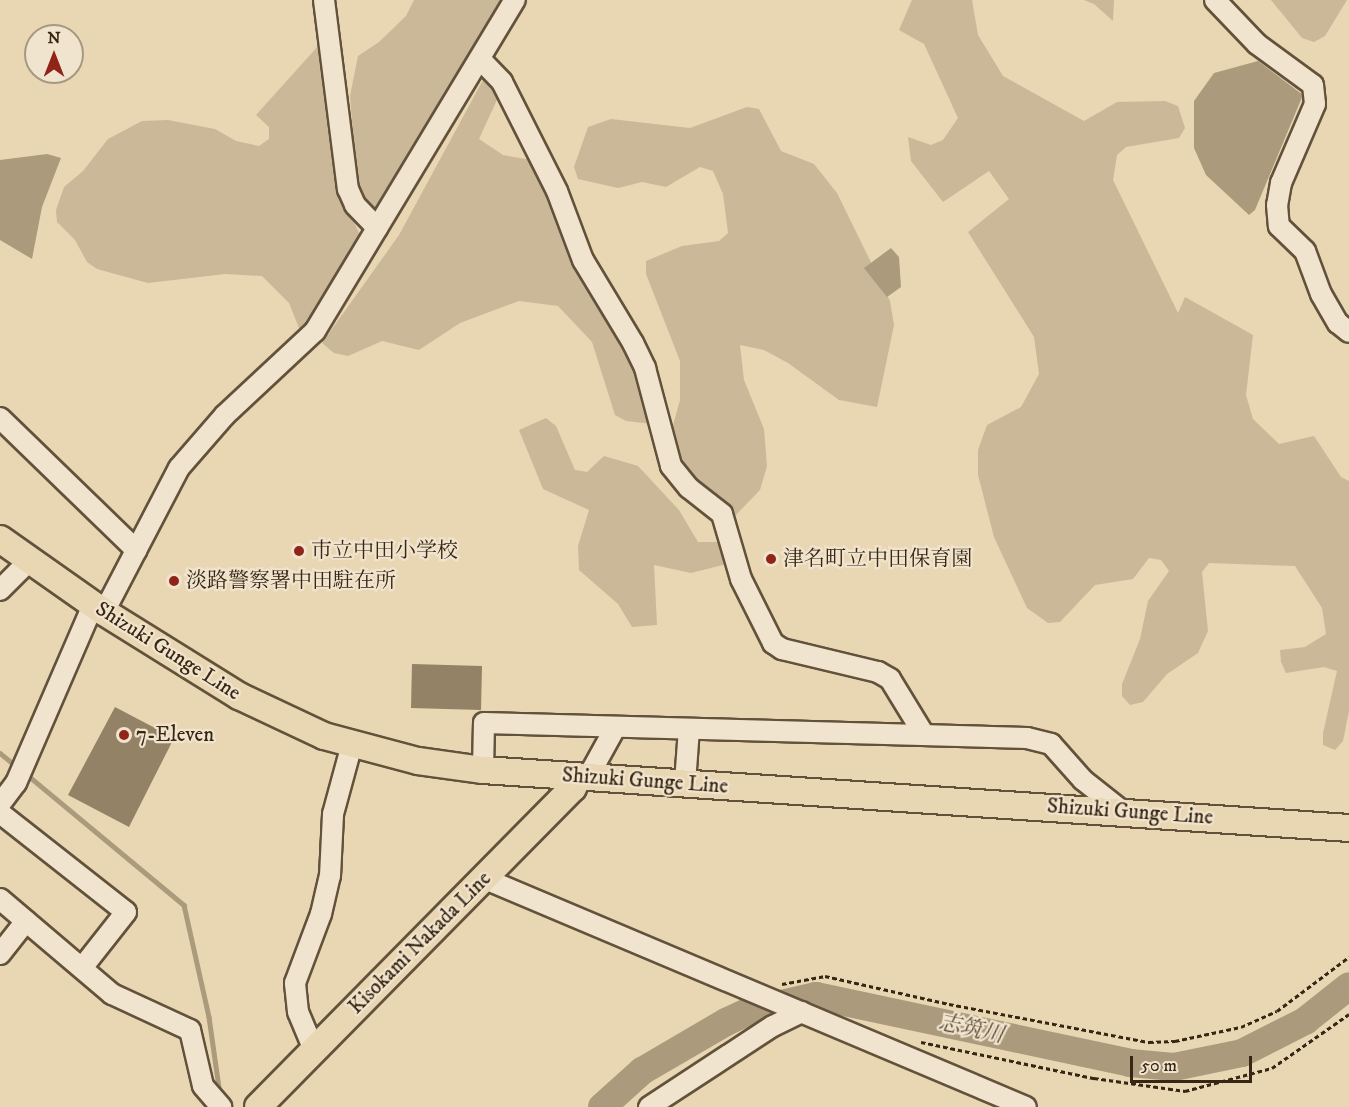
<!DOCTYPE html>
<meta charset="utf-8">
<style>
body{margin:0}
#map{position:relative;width:1349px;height:1107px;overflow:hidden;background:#e9d6b3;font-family:"IM FELL DW Pica","Noto Serif JP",serif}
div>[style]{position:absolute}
.green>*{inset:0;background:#cbb898}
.water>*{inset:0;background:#ac9a7d}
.stream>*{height:4.5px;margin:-2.25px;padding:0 2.25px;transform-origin:2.25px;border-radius:2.25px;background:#ac9a7d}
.river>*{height:28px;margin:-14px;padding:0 14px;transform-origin:14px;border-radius:14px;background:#ac9a7d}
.building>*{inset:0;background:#938266}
.path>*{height:3px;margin-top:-1.5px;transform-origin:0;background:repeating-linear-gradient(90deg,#362613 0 4.5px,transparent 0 7.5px)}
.roads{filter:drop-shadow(2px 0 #63523b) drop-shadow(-2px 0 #63523b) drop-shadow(0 2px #63523b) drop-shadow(0 -2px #63523b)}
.minor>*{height:20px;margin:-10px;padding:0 10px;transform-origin:10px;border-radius:10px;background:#f1e4ce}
.major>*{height:26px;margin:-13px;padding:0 13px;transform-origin:13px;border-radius:13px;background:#e9d6b3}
.dots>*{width:16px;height:16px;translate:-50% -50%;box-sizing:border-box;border:3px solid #f1e4ce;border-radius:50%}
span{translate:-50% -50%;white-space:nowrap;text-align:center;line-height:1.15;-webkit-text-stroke:4.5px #f1e4ce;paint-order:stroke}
.poi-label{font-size:21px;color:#362613}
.left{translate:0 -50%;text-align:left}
.street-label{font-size:21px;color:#362613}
.water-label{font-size:22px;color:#594933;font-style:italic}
.north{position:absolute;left:24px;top:24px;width:60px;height:60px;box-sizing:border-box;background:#f1e4ce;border:2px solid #a69883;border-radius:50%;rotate:0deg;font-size:16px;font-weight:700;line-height:24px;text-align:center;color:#362613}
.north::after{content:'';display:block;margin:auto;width:21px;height:27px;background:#8f2418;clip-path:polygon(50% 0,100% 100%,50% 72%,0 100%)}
.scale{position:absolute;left:1130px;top:1056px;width:122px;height:27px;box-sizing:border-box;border:3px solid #362613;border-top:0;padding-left:8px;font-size:18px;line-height:21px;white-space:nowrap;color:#362613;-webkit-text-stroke:4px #f1e4ce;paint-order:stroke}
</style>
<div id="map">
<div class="green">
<div style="clip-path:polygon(414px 0,505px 0,380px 210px,368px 207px,358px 198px,350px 96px,358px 56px,379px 42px,406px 16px)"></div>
<div style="clip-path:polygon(912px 0,972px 0,978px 35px,1003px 76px,1084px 121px,1117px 102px,1165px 101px,1178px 106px,1185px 128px,1179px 138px,1126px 147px,1117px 155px,1113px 180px,1178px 313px,1185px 297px,1253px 335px,1246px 395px,1253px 419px,1279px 444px,1314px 436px,1341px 477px,1349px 481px,1349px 711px,1343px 741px,1335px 750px,1323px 745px,1323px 733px,1337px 671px,1324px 667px,1286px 673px,1281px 662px,1280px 650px,1305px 647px,1326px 634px,1322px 608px,1295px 566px,1209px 563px,1202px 572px,1208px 631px,1198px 653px,1167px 674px,1143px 702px,1130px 705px,1122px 696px,1122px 684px,1140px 639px,1148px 601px,1169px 571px,1161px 560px,1149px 558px,1133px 579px,1095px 585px,1060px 622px,1048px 623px,1027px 608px,994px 537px,978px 475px,978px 450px,987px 425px,1021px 407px,1039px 374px,1034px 337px,968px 232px,1009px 199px,989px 171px,943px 202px,911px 161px,908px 137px,931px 145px,943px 140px,958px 118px,924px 44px,899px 30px)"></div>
<div style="clip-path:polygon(1084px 0,1114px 0,1113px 21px,1094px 4px)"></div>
<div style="clip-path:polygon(1271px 0,1347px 0,1325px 36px,1314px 42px,1302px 38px)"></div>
<div style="clip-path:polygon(319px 45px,343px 199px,361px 237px,303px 338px,289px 303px,262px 276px,225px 274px,148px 283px,97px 269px,87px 262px,75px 240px,57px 222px,56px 210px,64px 187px,83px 171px,108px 139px,142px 121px,168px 120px,215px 129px,236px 141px,259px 146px,269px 139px,269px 127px,256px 115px)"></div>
<div style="clip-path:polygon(483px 80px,496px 81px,501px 91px,479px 139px,503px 155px,537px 161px,645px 390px,652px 424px,626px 421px,615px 415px,592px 342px,558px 306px,519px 301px,460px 323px,419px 350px,382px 341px,348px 356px,334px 353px,322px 343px,399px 235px)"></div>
<div style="clip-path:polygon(747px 107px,759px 109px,781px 151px,814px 164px,837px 193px,890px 301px,894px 325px,877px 407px,839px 400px,788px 363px,764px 350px,740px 345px,744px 380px,764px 429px,767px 466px,760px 490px,734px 517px,695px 483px,670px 436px,680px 400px,680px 361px,646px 274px,646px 261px,682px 246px,719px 241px,728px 233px,723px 194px,713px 171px,700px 167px,666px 187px,642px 182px,618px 188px,578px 179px,574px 167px,588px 127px,611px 119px,690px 128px)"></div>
<div style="clip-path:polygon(546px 418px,556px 426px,575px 470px,587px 472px,604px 456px,638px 466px,679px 510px,698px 542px,722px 542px,727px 564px,691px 573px,654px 565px,657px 625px,632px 627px,618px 604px,579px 570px,578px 546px,589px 510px,543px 489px,519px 430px)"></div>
</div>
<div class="water">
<div style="clip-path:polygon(1258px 61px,1303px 95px,1255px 210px,1249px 215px,1206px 175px,1194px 148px,1194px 101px,1214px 73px)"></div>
<div style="clip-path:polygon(47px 154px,61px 158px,42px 207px,32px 259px,0 240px,0 160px)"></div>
<div style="clip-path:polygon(891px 248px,899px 257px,901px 287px,887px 297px,864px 268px)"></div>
</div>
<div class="stream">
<div style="left:0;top:753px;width:21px;rotate:39deg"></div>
<div style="left:25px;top:773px;width:207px;rotate:39.7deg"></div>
<div style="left:184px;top:905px;width:115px;rotate:77.4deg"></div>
<div style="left:209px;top:1017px;width:78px;rotate:81.9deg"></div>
</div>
<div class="river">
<div style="left:602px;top:1107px;width:54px;rotate:-42deg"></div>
<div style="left:642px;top:1071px;width:97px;rotate:-30.3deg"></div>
<div style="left:726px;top:1022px;width:26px;rotate:-25deg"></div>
<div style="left:750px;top:1011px;width:68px;rotate:-12.8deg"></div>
<div style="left:816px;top:996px;width:321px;rotate:12deg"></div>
<div style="left:1130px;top:1063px;width:44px;rotate:5.2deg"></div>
<div style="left:1174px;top:1067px;width:69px;rotate:-11.6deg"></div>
<div style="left:1242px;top:1053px;width:71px;rotate:-26.9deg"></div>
<div style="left:1305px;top:1021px;width:56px;rotate:-38.5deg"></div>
</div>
<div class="building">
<div style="clip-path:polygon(412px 664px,482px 666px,481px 710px,411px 708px)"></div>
<div style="clip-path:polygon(115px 707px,174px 738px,129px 827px,68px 795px)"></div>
</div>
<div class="path">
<div style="left:782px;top:984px;width:44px;rotate:-10.5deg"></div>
<div style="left:825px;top:976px;width:127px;rotate:12.7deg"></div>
<div style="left:949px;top:1004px;width:204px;rotate:10.8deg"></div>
<div style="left:1149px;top:1042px;width:26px;rotate:-2deg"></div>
<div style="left:1175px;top:1041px;width:67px;rotate:-12deg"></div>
<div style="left:1241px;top:1027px;width:39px;rotate:-24deg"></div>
<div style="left:1277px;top:1011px;width:90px;rotate:-36.9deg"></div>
<div style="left:921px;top:1042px;width:177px;rotate:11.8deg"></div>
<div style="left:1094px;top:1078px;width:92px;rotate:8.1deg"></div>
<div style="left:1185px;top:1091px;width:90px;rotate:-14.8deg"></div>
<div style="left:1272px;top:1068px;width:94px;rotate:-35deg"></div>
</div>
<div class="roads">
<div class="minor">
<div style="left:324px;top:0;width:191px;rotate:82.8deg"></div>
<div style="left:348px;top:189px;width:17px;rotate:66deg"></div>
<div style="left:355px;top:205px;width:32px;rotate:46deg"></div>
<div style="left:1215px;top:0;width:61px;rotate:46.3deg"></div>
<div style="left:1257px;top:44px;width:69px;rotate:36.2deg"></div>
<div style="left:1313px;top:85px;width:19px;rotate:84deg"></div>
<div style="left:1315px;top:104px;width:86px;rotate:113.3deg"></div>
<div style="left:1281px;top:183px;width:22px;rotate:100deg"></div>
<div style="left:1277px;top:205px;width:21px;rotate:85deg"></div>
<div style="left:1279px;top:226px;width:36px;rotate:44deg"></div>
<div style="left:1305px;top:251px;width:46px;rotate:69.6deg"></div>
<div style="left:1321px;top:294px;width:34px;rotate:60deg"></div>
<div style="left:1338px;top:323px;width:14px;rotate:39deg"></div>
<div style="left:480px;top:59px;width:32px;rotate:46deg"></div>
<div style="left:502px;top:82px;width:122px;rotate:63.2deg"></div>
<div style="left:557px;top:191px;width:74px;rotate:69.4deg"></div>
<div style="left:583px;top:260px;width:97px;rotate:58.9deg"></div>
<div style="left:633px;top:343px;width:28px;rotate:64deg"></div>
<div style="left:645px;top:368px;width:101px;rotate:75.1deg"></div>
<div style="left:671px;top:466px;width:28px;rotate:51deg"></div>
<div style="left:689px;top:488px;width:42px;rotate:38.2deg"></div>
<div style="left:722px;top:514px;width:68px;rotate:73.7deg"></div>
<div style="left:741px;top:579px;width:72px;rotate:63.4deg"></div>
<div style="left:773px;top:643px;width:11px;rotate:34deg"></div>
<div style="left:782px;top:649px;width:99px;rotate:13.5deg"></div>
<div style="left:878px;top:672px;width:14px;rotate:30deg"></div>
<div style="left:890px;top:679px;width:63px;rotate:58.6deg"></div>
<div style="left:0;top:418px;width:190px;rotate:44.1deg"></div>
<div style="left:0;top:590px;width:44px;rotate:-45deg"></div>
<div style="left:104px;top:612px;width:162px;rotate:-62.5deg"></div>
<div style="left:179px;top:468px;width:70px;rotate:-49deg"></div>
<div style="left:225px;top:415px;width:123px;rotate:-43deg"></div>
<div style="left:315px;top:331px;width:387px;rotate:-58.9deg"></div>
<div style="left:483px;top:770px;width:47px;rotate:-88.8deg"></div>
<div style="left:484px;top:723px;width:543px;rotate:1.58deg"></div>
<div style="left:1027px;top:738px;width:25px;rotate:14deg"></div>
<div style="left:1051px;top:744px;width:48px;rotate:48.4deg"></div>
<div style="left:1083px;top:780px;width:48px;rotate:38.3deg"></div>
<div style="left:588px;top:777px;width:56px;rotate:-61.1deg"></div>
<div style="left:685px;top:783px;width:54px;rotate:-85.8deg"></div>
<div style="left:0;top:804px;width:26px;rotate:-53deg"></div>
<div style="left:16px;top:783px;width:194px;rotate:-66.6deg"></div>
<div style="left:0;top:813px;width:160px;rotate:38.2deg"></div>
<div style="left:126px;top:912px;width:71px;rotate:128.2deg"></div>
<div style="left:483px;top:878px;width:589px;rotate:22.87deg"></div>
<div style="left:0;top:899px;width:147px;rotate:40.3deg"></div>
<div style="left:112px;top:994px;width:86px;rotate:24.8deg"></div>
<div style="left:190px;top:1030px;width:57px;rotate:76.9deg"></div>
<div style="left:203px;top:1086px;width:28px;rotate:49deg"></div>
<div style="left:0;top:954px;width:42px;rotate:-51.8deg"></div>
<div style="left:314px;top:1050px;width:41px;rotate:-112.8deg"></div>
<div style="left:298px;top:1012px;width:29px;rotate:-96deg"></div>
<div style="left:295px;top:983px;width:74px;rotate:-69.4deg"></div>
<div style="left:321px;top:914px;width:39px;rotate:-77deg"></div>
<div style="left:330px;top:876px;width:62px;rotate:-87.2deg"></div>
<div style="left:333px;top:814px;width:73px;rotate:-74.8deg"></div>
<div style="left:649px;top:1107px;width:148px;rotate:-33.2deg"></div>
<div style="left:773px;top:1026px;width:32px;rotate:-26deg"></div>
</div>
<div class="major">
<div style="left:0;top:539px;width:127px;rotate:35.1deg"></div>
<div style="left:104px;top:612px;width:159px;rotate:31.9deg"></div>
<div style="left:239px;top:696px;width:94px;rotate:25.2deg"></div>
<div style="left:324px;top:736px;width:97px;rotate:14.9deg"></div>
<div style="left:418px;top:761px;width:66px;rotate:7.9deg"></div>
<div style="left:483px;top:770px;width:868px;rotate:3.83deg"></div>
<div style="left:258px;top:1107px;width:448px;rotate:-45.4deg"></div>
<div style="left:573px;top:788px;width:12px;rotate:-66deg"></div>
</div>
</div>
<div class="dots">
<div style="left:299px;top:551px;background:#8f2418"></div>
<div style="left:771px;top:559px;background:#8f2418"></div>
<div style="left:174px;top:581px;background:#8f2418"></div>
<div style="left:124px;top:735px;background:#8f2418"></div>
</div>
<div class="poi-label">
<span class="left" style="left:311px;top:551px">市立中田小学校</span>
<span class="left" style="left:783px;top:559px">津名町立中田保育園</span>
<span class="left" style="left:186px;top:581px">淡路警察署中田駐在所</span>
<span class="left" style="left:136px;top:735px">7-Eleven</span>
</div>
<div class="street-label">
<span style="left:168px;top:651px;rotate:32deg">Shizuki Gunge Line</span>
<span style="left:645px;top:781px;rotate:4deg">Shizuki Gunge Line</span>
<span style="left:1130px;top:812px;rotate:4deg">Shizuki Gunge Line</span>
<span style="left:420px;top:943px;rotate:-45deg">Kisokami Nakada Line</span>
</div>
<div class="water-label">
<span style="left:971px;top:1029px;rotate:12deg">志筑川</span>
</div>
<div class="north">N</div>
<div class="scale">50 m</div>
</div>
